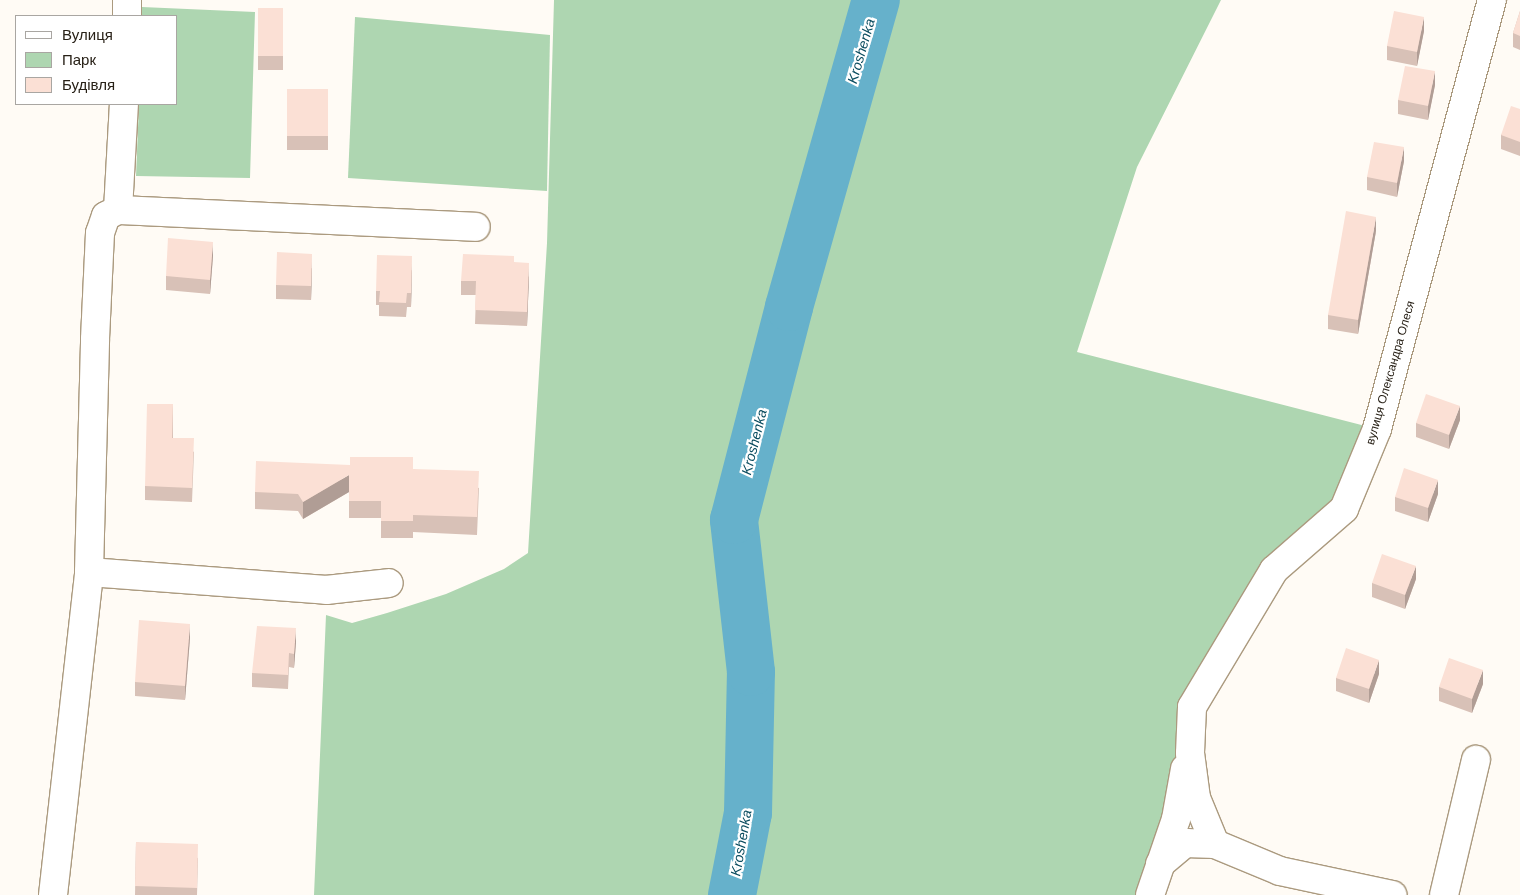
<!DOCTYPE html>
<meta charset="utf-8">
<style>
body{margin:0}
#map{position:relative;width:1520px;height:895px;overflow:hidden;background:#fffbf5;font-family:Helvetica,sans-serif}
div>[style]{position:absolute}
.green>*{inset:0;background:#aed6b1}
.river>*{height:48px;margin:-24px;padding:0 24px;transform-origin:24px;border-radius:24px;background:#66b1cb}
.roads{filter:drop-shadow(1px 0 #ab9a7f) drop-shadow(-1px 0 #ab9a7f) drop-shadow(0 1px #ab9a7f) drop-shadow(0 -1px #ab9a7f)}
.minor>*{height:28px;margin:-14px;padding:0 14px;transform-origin:14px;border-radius:14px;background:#fff}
.wall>*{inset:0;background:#d8c1b7}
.shaded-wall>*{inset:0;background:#b09d95}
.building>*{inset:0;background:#fbe0d5}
span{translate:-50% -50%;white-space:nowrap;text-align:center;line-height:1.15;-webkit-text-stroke:4.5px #fff;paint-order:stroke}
.street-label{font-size:12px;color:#282117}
.water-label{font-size:14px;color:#0a4c5f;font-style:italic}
.legend{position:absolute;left:15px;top:15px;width:162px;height:90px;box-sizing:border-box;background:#fff;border:1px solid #a9a6a2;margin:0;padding:6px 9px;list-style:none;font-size:15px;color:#282117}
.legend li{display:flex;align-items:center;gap:10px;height:25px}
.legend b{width:25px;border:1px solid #a9a6a2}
</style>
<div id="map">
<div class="green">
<div style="clip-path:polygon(554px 0,1221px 0,1137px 167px,1077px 352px,1377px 429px,1344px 509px,1274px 570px,1192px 707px,1150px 895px,314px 895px,326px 615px,352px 623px,387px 613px,446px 594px,504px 569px,528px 553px,547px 243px)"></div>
<div style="clip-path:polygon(142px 7px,255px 12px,250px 178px,136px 176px,139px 104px,176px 104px,176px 16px,142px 16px)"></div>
<div style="clip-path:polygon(355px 17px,550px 35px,547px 191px,348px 178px)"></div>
</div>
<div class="river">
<div style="left:732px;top:895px;width:84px;rotate:-79deg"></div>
<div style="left:748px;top:813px;width:141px;rotate:-88.8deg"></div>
<div style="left:751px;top:672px;width:153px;rotate:-96.4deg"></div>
<div style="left:734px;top:520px;width:220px;rotate:-75.5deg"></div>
<div style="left:789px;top:307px;width:319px;rotate:-74.2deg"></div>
</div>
<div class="roads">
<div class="minor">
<div style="left:127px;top:16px;width:16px;rotate:-90deg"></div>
<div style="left:118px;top:210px;width:106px;rotate:-86.8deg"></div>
<div style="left:89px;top:572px;width:238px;rotate:4.3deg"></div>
<div style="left:326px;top:590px;width:63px;rotate:-6.3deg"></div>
<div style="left:1215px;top:844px;width:50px;rotate:-112.4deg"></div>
<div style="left:1196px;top:798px;width:45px;rotate:-97.6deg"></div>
<div style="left:1190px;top:753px;width:46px;rotate:-87.5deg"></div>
<div style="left:1192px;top:707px;width:160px;rotate:-59.1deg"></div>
<div style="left:1274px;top:570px;width:93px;rotate:-41.1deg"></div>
<div style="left:1344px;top:509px;width:87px;rotate:-67.6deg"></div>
<div style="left:1377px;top:429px;width:444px;rotate:-75deg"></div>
<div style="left:1160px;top:864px;width:33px;rotate:-40deg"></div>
<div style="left:1185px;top:843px;width:30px;rotate:2deg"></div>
<div style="left:1215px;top:844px;width:70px;rotate:22.6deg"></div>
<div style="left:1280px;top:871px;width:115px;rotate:12.1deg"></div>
<div style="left:53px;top:895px;width:325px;rotate:-83.6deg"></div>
<div style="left:89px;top:572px;width:233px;rotate:-88.5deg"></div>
<div style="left:95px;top:339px;width:106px;rotate:-87.3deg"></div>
<div style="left:100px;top:233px;width:18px;rotate:-71deg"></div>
<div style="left:106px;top:216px;width:13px;rotate:-27deg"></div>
<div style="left:118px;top:210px;width:358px;rotate:2.7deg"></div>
<div style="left:1150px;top:895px;width:80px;rotate:-71.1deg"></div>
<div style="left:1176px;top:819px;width:51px;rotate:-79.8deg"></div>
<div style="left:1444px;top:895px;width:139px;rotate:-76.7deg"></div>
</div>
</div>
<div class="wall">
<div style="clip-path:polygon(258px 8px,283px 8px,283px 70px,258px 70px)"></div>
<div style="clip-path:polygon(1520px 11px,1520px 50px,1513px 47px,1513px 33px)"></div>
<div style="clip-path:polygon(1424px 31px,1417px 66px,1387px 60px,1387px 46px)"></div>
<div style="clip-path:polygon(1435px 85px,1428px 120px,1398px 114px,1398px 100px)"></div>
<div style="clip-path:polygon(287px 89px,328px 89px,328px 150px,287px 150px)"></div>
<div style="clip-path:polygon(1520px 109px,1520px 156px,1501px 149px,1501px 135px)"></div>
<div style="clip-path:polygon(1404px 161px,1397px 197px,1367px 190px,1367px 177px)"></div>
<div style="clip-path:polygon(1376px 231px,1358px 334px,1328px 329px,1328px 315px)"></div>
<div style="clip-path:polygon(213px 256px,210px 294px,166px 290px,166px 276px)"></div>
<div style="clip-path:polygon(514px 262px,529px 277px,527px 326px,475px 324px,476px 295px,461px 295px,461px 281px)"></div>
<div style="clip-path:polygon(312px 268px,311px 300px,276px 299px,276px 285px)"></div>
<div style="clip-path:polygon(412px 270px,411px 307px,407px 307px,406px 317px,379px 316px,379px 305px,376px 305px,376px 291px)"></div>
<div style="clip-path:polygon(173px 404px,173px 438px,194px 452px,192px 502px,145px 500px,145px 486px)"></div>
<div style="clip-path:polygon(1460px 420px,1449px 449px,1416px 437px,1416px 423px)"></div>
<div style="clip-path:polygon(413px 469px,479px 488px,477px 535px,413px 532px,413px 538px,381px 538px,381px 518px,349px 518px,349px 492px,303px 519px,298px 511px,255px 509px,255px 492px)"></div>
<div style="clip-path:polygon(1438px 494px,1428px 522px,1395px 511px,1395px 497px)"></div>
<div style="clip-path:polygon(1416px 579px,1405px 609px,1372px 597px,1372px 583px)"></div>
<div style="clip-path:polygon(190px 638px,185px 700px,135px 696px,135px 682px)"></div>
<div style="clip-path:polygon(296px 642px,294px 668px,289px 667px,288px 689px,252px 687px,252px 673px)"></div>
<div style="clip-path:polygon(1379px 674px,1369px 703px,1336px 691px,1336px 678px)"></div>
<div style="clip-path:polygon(1483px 684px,1472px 713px,1439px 701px,1439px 687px)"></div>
<div style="clip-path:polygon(136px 842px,198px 858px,197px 895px,135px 895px)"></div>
</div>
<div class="shaded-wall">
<div style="clip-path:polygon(1424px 17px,1424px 31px,1417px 66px,1417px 52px)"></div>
<div style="clip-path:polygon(1435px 71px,1435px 85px,1428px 120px,1428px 106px)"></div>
<div style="clip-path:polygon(1404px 147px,1404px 161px,1397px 197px,1397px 183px)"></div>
<div style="clip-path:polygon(1376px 217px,1376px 231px,1358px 334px,1358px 320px)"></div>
<div style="clip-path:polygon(213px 242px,213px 256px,210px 294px,210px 280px)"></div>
<div style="clip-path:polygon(312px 254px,312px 268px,311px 300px,311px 286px)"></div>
<div style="clip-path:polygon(412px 256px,412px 270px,411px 307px,411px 293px)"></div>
<div style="clip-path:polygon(529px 263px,529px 277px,527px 326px,527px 312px)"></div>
<div style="clip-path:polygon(1460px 406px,1460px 420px,1449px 449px,1449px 435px)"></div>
<div style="clip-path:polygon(349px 475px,349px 492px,303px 519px,303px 502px)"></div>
<div style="clip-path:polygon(1438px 480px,1438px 494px,1428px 522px,1428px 508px)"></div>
<div style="clip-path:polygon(1416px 566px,1416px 579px,1405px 609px,1405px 595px)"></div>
<div style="clip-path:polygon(190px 624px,190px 638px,185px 700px,185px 686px)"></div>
<div style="clip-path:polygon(296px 628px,296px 642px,294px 668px,294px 654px)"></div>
<div style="clip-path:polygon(1379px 660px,1379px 674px,1369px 703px,1369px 689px)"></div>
<div style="clip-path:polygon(1483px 670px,1483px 684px,1472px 713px,1472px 699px)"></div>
</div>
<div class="building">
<div style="clip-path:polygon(258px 8px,283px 8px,283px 56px,258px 56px)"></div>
<div style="clip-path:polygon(1394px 11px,1424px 17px,1417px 52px,1387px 46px)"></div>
<div style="clip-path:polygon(1520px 11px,1520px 36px,1513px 33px)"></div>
<div style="clip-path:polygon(1405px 66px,1435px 71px,1428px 106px,1398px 100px)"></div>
<div style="clip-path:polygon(287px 89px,328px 89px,328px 136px,287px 136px)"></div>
<div style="clip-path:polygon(1511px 106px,1520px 109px,1520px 142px,1501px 135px)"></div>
<div style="clip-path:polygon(1374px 142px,1404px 147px,1397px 183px,1367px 177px)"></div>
<div style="clip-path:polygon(1346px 211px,1376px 217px,1358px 320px,1328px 315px)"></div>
<div style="clip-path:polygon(168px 238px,213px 242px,210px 280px,166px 276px)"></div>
<div style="clip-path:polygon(277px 252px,312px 254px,311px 286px,276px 285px)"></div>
<div style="clip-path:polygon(463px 254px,514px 256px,514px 262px,529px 263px,527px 312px,475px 310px,476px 281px,461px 281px)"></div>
<div style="clip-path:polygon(377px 255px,412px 256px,411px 293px,407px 293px,406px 303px,379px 302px,380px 291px,376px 291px)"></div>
<div style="clip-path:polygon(1426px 394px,1460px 406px,1449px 435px,1416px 423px)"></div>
<div style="clip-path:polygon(147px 404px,173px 404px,172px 438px,194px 438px,192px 488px,145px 486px)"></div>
<div style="clip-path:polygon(350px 457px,413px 457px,413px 469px,479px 471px,477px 517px,413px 515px,413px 521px,381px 521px,381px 501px,349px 501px,349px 475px,303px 502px,298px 494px,255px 492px,256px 461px,350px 465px)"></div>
<div style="clip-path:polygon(1404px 468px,1438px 480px,1428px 508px,1395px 497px)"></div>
<div style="clip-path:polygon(1382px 554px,1416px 566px,1405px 595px,1372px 583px)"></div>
<div style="clip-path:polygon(139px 620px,190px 624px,185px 686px,135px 682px)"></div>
<div style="clip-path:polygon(257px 626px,296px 628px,294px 654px,289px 653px,288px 675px,252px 673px)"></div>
<div style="clip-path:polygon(1346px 648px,1379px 660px,1369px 689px,1336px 678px)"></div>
<div style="clip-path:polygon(1449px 658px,1483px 670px,1472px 699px,1439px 687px)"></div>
<div style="clip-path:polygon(136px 842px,198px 844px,197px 888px,135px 886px)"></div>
</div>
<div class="street-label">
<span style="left:1391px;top:373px;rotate:-74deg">вулиця Олександра Олеся</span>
</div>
<div class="water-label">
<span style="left:861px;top:51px;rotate:-74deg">Kroshenka</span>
<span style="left:754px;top:442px;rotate:-76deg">Kroshenka</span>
<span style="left:741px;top:843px;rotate:-80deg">Kroshenka</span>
</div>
<ul class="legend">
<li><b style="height:6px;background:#fff"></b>Вулиця</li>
<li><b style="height:14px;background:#aed6b1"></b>Парк</li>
<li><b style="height:14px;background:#fbe0d5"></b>Будівля</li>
</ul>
</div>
